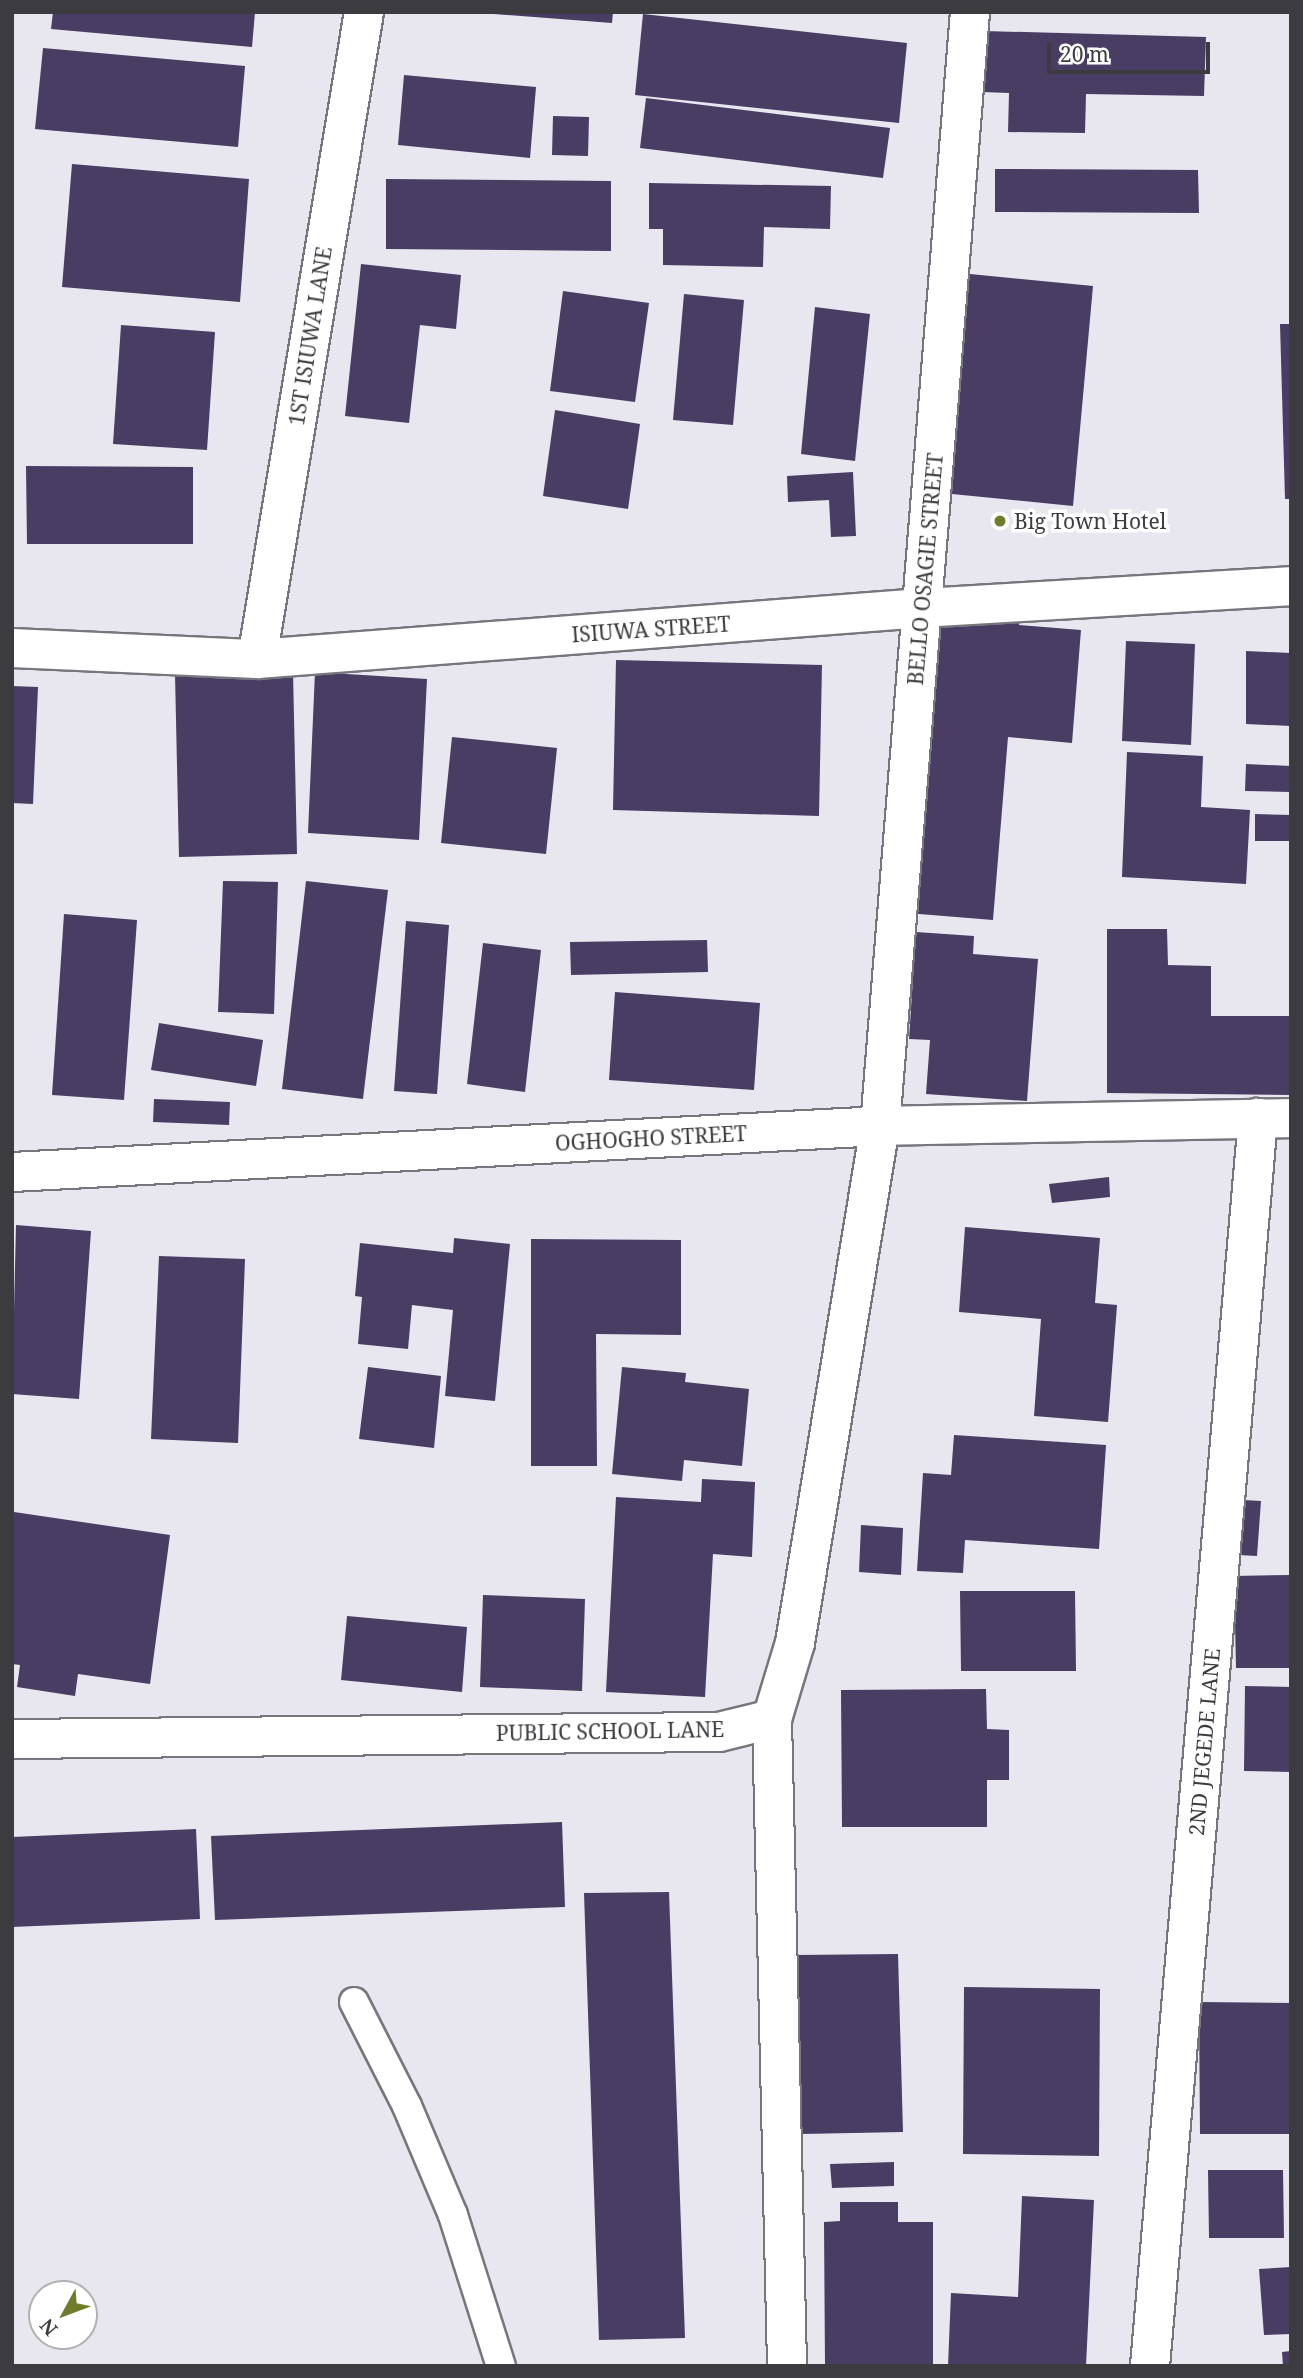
<!DOCTYPE html>
<style>
body{margin:0}
#map{position:relative;width:1303px;height:2378px;overflow:hidden;background:#e8e6ef;font-family:"Noto Serif",serif}
div>[style]{position:absolute}
.building>*{inset:0;background:#493d64}
.roads{filter:drop-shadow(2px 0 #77757d) drop-shadow(-2px 0 #77757d) drop-shadow(0 2px #77757d) drop-shadow(0 -2px #77757d)}
.lane>*{height:28px;margin:-14px;padding:0 14px;transform-origin:14px;border-radius:14px;background:#fff}
.street>*{height:38px;margin:-19px;padding:0 19px;transform-origin:19px;border-radius:19px;background:#fff}
.dots>*{width:19px;height:19px;translate:-50% -50%;box-sizing:border-box;border:4px solid #fff;border-radius:50%}
span{translate:-50% -50%;white-space:nowrap;text-align:center;line-height:1.15;-webkit-text-stroke:7px #fff;paint-order:stroke}
.street-label{font-size:21px;color:#3c3b3f}
.poi-label{font-size:21px;color:#3c3b3f}
.left{translate:0 -50%;text-align:left}
.frame{position:absolute;inset:0;border:14px solid #3c3b3f;pointer-events:none}
.north{position:absolute;left:28px;top:2280px;width:70px;height:70px;box-sizing:border-box;background:#fff;border:2px solid #b1b1b2;border-radius:50%;rotate:229deg;font-size:19px;font-weight:700;line-height:28px;text-align:center;color:#3c3b3f}
.north::after{content:'';display:block;margin:auto;width:24px;height:32px;background:#707c29;clip-path:polygon(50% 0,100% 100%,50% 72%,0 100%)}
.scale{position:absolute;left:1047px;top:42px;width:163px;height:32px;box-sizing:border-box;border:4px solid #3c3b3f;border-top:0;padding-left:9px;font-size:21px;line-height:24px;white-space:nowrap;color:#3c3b3f;-webkit-text-stroke:5px #fff;paint-order:stroke}
</style>
<div id="map">
<div class="building">
<div style="clip-path:polygon(53px 12px,255px 12px,252px 47px,51px 29px)"></div>
<div style="clip-path:polygon(467px 12px,613px 12px,612px 23px)"></div>
<div style="clip-path:polygon(643px 14px,907px 43px,899px 123px,635px 95px)"></div>
<div style="clip-path:polygon(984px 31px,1206px 37px,1204px 96px,1086px 94px,1085px 133px,1008px 132px,1009px 93px,982px 92px)"></div>
<div style="clip-path:polygon(43px 48px,245px 66px,238px 147px,35px 129px)"></div>
<div style="clip-path:polygon(404px 75px,536px 87px,530px 158px,398px 145px)"></div>
<div style="clip-path:polygon(646px 98px,890px 128px,883px 178px,640px 148px)"></div>
<div style="clip-path:polygon(553px 116px,589px 117px,588px 156px,552px 155px)"></div>
<div style="clip-path:polygon(72px 164px,249px 179px,240px 302px,62px 287px)"></div>
<div style="clip-path:polygon(995px 169px,1198px 170px,1199px 213px,995px 212px)"></div>
<div style="clip-path:polygon(386px 179px,611px 181px,611px 251px,386px 249px)"></div>
<div style="clip-path:polygon(649px 183px,831px 186px,830px 229px,764px 227px,763px 267px,663px 265px,663px 229px,649px 229px)"></div>
<div style="clip-path:polygon(361px 264px,461px 275px,456px 329px,420px 325px,409px 423px,345px 416px)"></div>
<div style="clip-path:polygon(960px 273px,1093px 286px,1073px 506px,942px 493px)"></div>
<div style="clip-path:polygon(563px 291px,649px 303px,635px 402px,550px 391px)"></div>
<div style="clip-path:polygon(684px 294px,744px 300px,733px 425px,673px 420px)"></div>
<div style="clip-path:polygon(815px 307px,870px 314px,855px 461px,801px 454px)"></div>
<div style="clip-path:polygon(1280px 324px,1291px 324px,1291px 499px,1285px 499px)"></div>
<div style="clip-path:polygon(121px 325px,215px 332px,207px 450px,113px 444px)"></div>
<div style="clip-path:polygon(555px 410px,640px 424px,628px 509px,543px 496px)"></div>
<div style="clip-path:polygon(26px 466px,193px 467px,193px 544px,27px 544px)"></div>
<div style="clip-path:polygon(853px 472px,856px 536px,831px 537px,829px 500px,788px 502px,787px 476px)"></div>
<div style="clip-path:polygon(930px 610px,1020px 618px,1019px 625px,1081px 630px,1072px 743px,1008px 737px,993px 920px,907px 913px)"></div>
<div style="clip-path:polygon(1126px 641px,1195px 644px,1191px 745px,1122px 741px)"></div>
<div style="clip-path:polygon(1246px 651px,1291px 653px,1291px 726px,1246px 724px)"></div>
<div style="clip-path:polygon(616px 660px,822px 665px,819px 816px,613px 810px)"></div>
<div style="clip-path:polygon(293px 672px,297px 854px,179px 857px,175px 674px)"></div>
<div style="clip-path:polygon(315px 672px,427px 679px,419px 840px,308px 833px)"></div>
<div style="clip-path:polygon(12px 686px,38px 687px,33px 804px,12px 803px)"></div>
<div style="clip-path:polygon(452px 737px,557px 748px,546px 854px,441px 843px)"></div>
<div style="clip-path:polygon(1127px 752px,1203px 756px,1201px 807px,1250px 810px,1246px 884px,1122px 877px)"></div>
<div style="clip-path:polygon(1246px 764px,1291px 766px,1291px 792px,1245px 791px)"></div>
<div style="clip-path:polygon(1255px 814px,1291px 815px,1291px 841px,1255px 841px)"></div>
<div style="clip-path:polygon(223px 881px,278px 882px,274px 1014px,218px 1012px)"></div>
<div style="clip-path:polygon(306px 881px,388px 890px,363px 1099px,282px 1089px)"></div>
<div style="clip-path:polygon(64px 914px,137px 920px,124px 1100px,52px 1095px)"></div>
<div style="clip-path:polygon(406px 921px,449px 925px,437px 1094px,394px 1091px)"></div>
<div style="clip-path:polygon(1107px 929px,1167px 929px,1168px 965px,1211px 966px,1211px 1016px,1291px 1016px,1291px 1095px,1107px 1093px)"></div>
<div style="clip-path:polygon(916px 932px,974px 936px,973px 954px,1038px 959px,1027px 1101px,926px 1094px,930px 1040px,909px 1039px)"></div>
<div style="clip-path:polygon(707px 940px,708px 972px,571px 975px,570px 942px)"></div>
<div style="clip-path:polygon(483px 943px,541px 950px,525px 1092px,467px 1084px)"></div>
<div style="clip-path:polygon(615px 992px,760px 1003px,754px 1090px,609px 1080px)"></div>
<div style="clip-path:polygon(159px 1023px,263px 1040px,256px 1086px,151px 1070px)"></div>
<div style="clip-path:polygon(154px 1099px,230px 1102px,229px 1125px,153px 1122px)"></div>
<div style="clip-path:polygon(1109px 1177px,1110px 1197px,1052px 1203px,1049px 1184px)"></div>
<div style="clip-path:polygon(16px 1225px,91px 1231px,79px 1399px,12px 1394px)"></div>
<div style="clip-path:polygon(965px 1227px,1100px 1238px,1095px 1303px,1117px 1305px,1108px 1422px,1034px 1416px,1041px 1319px,959px 1312px)"></div>
<div style="clip-path:polygon(454px 1238px,510px 1244px,495px 1401px,445px 1396px,453px 1310px,412px 1305px,408px 1349px,358px 1344px,362px 1297px,355px 1296px,360px 1243px,453px 1253px)"></div>
<div style="clip-path:polygon(531px 1239px,681px 1240px,681px 1335px,596px 1334px,597px 1466px,531px 1466px)"></div>
<div style="clip-path:polygon(159px 1256px,245px 1259px,238px 1443px,151px 1439px)"></div>
<div style="clip-path:polygon(368px 1367px,441px 1376px,434px 1448px,359px 1439px)"></div>
<div style="clip-path:polygon(622px 1367px,686px 1373px,685px 1382px,749px 1389px,742px 1466px,684px 1460px,682px 1481px,612px 1474px)"></div>
<div style="clip-path:polygon(954px 1435px,1106px 1445px,1099px 1549px,965px 1540px,963px 1573px,917px 1571px,923px 1473px,951px 1475px)"></div>
<div style="clip-path:polygon(702px 1479px,755px 1482px,752px 1557px,713px 1554px,705px 1697px,606px 1692px,616px 1497px,701px 1502px)"></div>
<div style="clip-path:polygon(1243px 1500px,1261px 1501px,1257px 1556px,1238px 1555px)"></div>
<div style="clip-path:polygon(14px 1512px,170px 1535px,150px 1684px,78px 1674px,75px 1696px,17px 1687px,20px 1665px,12px 1664px)"></div>
<div style="clip-path:polygon(861px 1525px,903px 1528px,901px 1575px,859px 1572px)"></div>
<div style="clip-path:polygon(1291px 1575px,1291px 1668px,1236px 1668px,1234px 1576px)"></div>
<div style="clip-path:polygon(960px 1591px,1075px 1591px,1076px 1671px,961px 1671px)"></div>
<div style="clip-path:polygon(483px 1595px,585px 1599px,582px 1691px,480px 1687px)"></div>
<div style="clip-path:polygon(347px 1616px,467px 1627px,462px 1692px,341px 1680px)"></div>
<div style="clip-path:polygon(1245px 1686px,1291px 1687px,1291px 1772px,1244px 1771px)"></div>
<div style="clip-path:polygon(986px 1689px,987px 1729px,1009px 1730px,1009px 1780px,987px 1780px,987px 1827px,842px 1827px,841px 1690px)"></div>
<div style="clip-path:polygon(562px 1822px,565px 1907px,215px 1920px,211px 1836px)"></div>
<div style="clip-path:polygon(196px 1829px,200px 1919px,12px 1927px,12px 1837px)"></div>
<div style="clip-path:polygon(669px 1892px,685px 2338px,599px 2340px,584px 1893px)"></div>
<div style="clip-path:polygon(898px 1954px,903px 2132px,801px 2134px,796px 1955px)"></div>
<div style="clip-path:polygon(964px 1987px,1100px 1989px,1099px 2156px,963px 2154px)"></div>
<div style="clip-path:polygon(1199px 2002px,1291px 2003px,1291px 2134px,1200px 2134px)"></div>
<div style="clip-path:polygon(894px 2162px,894px 2186px,832px 2188px,830px 2164px)"></div>
<div style="clip-path:polygon(1208px 2170px,1283px 2170px,1284px 2238px,1209px 2238px)"></div>
<div style="clip-path:polygon(1022px 2196px,1094px 2200px,1086px 2366px,948px 2366px,951px 2293px,1018px 2297px)"></div>
<div style="clip-path:polygon(840px 2202px,898px 2202px,898px 2222px,933px 2222px,933px 2366px,825px 2366px,824px 2222px,840px 2221px)"></div>
<div style="clip-path:polygon(1291px 2267px,1291px 2334px,1264px 2335px,1259px 2269px)"></div>
<div style="clip-path:polygon(1291px 2351px,1291px 2366px,1283px 2366px,1282px 2352px)"></div>
</div>
<div class="roads">
<div class="lane">
<div style="left:354px;top:2002px;width:117px;rotate:63deg"></div>
<div style="left:407px;top:2106px;width:118px;rotate:67.1deg"></div>
<div style="left:453px;top:2215px;width:158px;rotate:72.4deg"></div>
</div>
<div class="street">
<div style="left:12px;top:648px;width:245px;rotate:2.6deg"></div>
<div style="left:257px;top:659px;width:667px;rotate:-4.39deg"></div>
<div style="left:922px;top:608px;width:370px;rotate:-3.4deg"></div>
<div style="left:257px;top:659px;width:656px;rotate:-80.61deg"></div>
<div style="left:12px;top:1172px;width:869px;rotate:-3.03deg"></div>
<div style="left:880px;top:1126px;width:411px;rotate:-1.1deg"></div>
<div style="left:772px;top:1719px;width:647px;rotate:88.67deg"></div>
<div style="left:12px;top:1739px;width:707px;rotate:-0.57deg"></div>
<div style="left:719px;top:1732px;width:55px;rotate:-13.8deg"></div>
<div style="left:772px;top:1719px;width:79px;rotate:-73.2deg"></div>
<div style="left:795px;top:1643px;width:524px;rotate:-80.66deg"></div>
<div style="left:880px;top:1126px;width:1118px;rotate:-85.38deg"></div>
<div style="left:1150px;top:2366px;width:1253px;rotate:-85.05deg"></div>
</div>
</div>
<div class="dots">
<div style="left:1000px;top:521px;background:#707c29"></div>
</div>
<div class="street-label">
<span style="left:310px;top:336px;rotate:-81deg">1ST ISIUWA LANE</span>
<span style="left:925px;top:569px;rotate:-85deg">BELLO OSAGIE STREET</span>
<span style="left:651px;top:629px;rotate:-4deg">ISIUWA STREET</span>
<span style="left:651px;top:1138px;rotate:-3deg">OGHOGHO STREET</span>
<span style="left:610px;top:1731px;rotate:-1deg">PUBLIC SCHOOL LANE</span>
<span style="left:1204px;top:1742px;rotate:-85deg">2ND JEGEDE LANE</span>
</div>
<div class="poi-label">
<span class="left" style="left:1014px;top:521px">Big Town Hotel</span>
</div>
<div class="frame"></div>
<div class="north">N</div>
<div class="scale">20 m</div>
</div>
